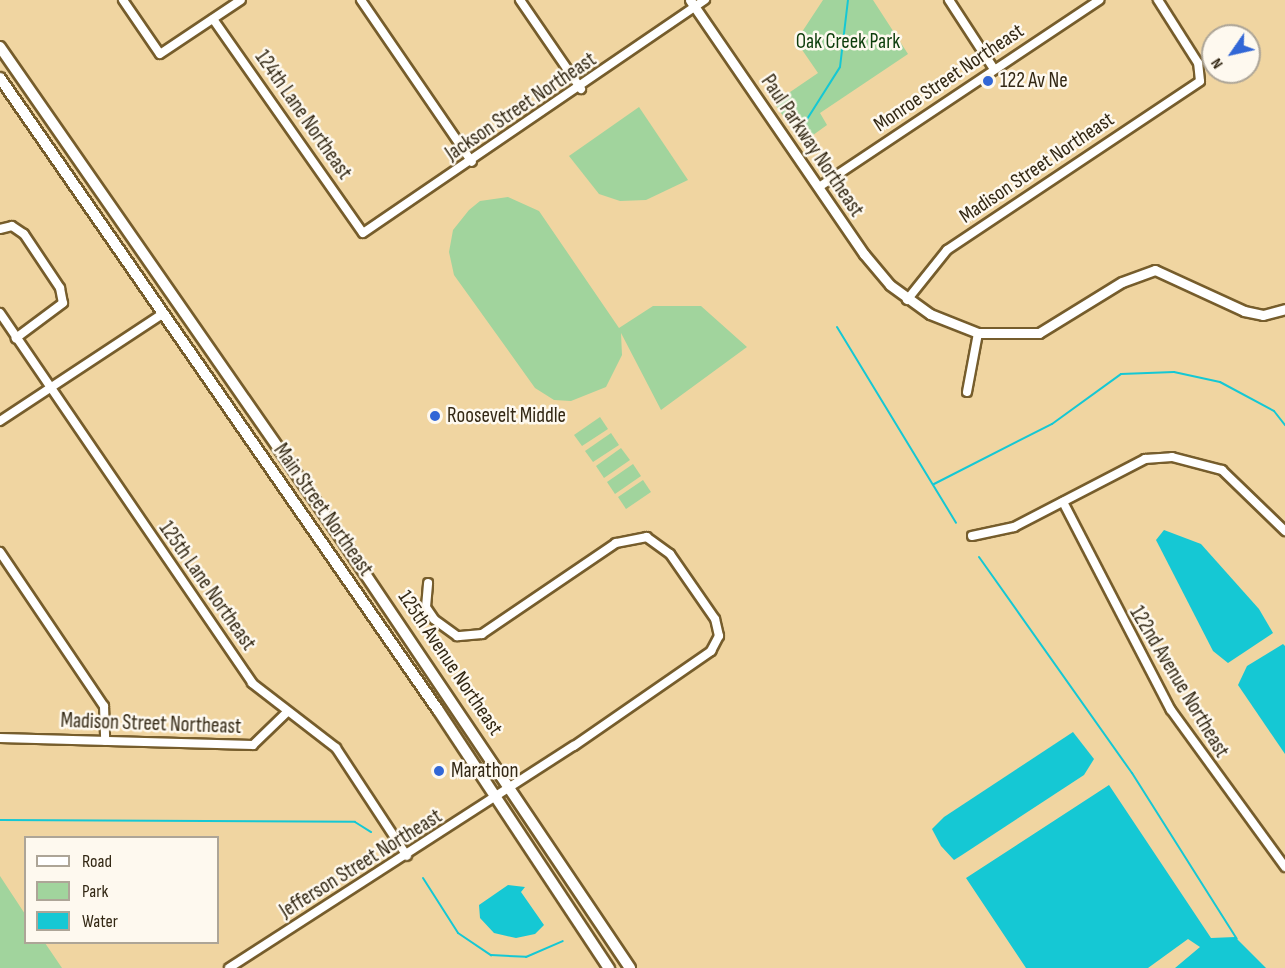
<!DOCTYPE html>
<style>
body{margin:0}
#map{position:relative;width:1285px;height:968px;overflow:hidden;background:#f0d5a1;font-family:"Sofia Sans Condensed",sans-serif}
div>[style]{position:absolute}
.green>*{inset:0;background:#a1d49d}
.water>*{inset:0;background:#15c8d4}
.stream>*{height:2px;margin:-1px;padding:0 1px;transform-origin:1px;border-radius:1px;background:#15c8d4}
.roads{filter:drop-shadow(2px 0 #765d2c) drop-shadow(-2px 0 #765d2c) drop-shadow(0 2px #765d2c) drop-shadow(0 -2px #765d2c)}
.minor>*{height:8px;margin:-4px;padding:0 4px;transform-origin:4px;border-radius:4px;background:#fff}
.tertiary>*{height:9px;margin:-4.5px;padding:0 4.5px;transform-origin:4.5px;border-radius:4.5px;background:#fff}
.secondary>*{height:10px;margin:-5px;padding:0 5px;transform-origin:5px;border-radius:5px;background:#fff}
.dots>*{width:16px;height:16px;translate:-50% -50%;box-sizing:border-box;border:3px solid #fef9ef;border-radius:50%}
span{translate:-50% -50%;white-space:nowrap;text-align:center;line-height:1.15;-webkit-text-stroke:5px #fef9ef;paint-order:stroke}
.park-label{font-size:21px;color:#0c3d0b}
.street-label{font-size:21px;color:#332814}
.poi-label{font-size:21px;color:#332814}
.left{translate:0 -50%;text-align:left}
.legend{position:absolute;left:24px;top:836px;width:195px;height:108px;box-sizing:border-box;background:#fef9ef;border:2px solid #ada597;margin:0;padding:8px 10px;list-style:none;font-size:18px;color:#332814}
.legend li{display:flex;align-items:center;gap:12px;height:30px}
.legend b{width:30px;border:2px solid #ada597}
.north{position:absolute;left:1201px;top:24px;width:60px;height:60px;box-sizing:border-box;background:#fef9ef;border:2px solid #ada597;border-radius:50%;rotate:236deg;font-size:16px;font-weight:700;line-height:24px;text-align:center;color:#332814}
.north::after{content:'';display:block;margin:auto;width:21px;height:27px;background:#3267d6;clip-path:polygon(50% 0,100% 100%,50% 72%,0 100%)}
</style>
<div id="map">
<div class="green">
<div style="clip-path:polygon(823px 0,873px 0,908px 54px,820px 113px,827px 125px,802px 143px,774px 103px,818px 73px,796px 41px)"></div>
<div style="clip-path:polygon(639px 107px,688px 180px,646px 200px,620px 201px,599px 194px,569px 156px)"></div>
<div style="clip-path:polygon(508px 197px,539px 211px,619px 328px,653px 306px,701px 306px,747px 347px,661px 410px,621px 333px,622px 355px,606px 387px,571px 401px,554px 400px,535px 388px,454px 275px,449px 252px,453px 230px,469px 210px,480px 201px)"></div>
<div style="clip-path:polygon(600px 417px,608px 429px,582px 446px,574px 435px)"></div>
<div style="clip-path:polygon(611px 433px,619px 445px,593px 462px,585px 451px)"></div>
<div style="clip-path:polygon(621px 448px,630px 460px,604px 478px,596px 466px)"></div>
<div style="clip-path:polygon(633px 464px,641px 476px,615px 494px,607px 482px)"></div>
<div style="clip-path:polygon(643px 480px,651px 492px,626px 509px,618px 497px)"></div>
<div style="clip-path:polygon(0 876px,25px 914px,26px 942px,45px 943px,62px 968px,0 968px)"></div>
</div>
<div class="water">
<div style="clip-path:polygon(1164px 530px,1201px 544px,1259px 609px,1273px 633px,1228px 663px,1213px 651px,1156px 540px)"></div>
<div style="clip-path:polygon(1283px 644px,1285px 646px,1285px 754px,1238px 685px,1247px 666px)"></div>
<div style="clip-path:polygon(1073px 732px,1094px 759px,1084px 775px,962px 855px,954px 860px,941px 846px,932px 829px,944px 817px)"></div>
<div style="clip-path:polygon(1109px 785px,1211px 938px,1235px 937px,1266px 968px,1175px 968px,1200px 947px,1188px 939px,1148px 968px,1026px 968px,966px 878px)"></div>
<div style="clip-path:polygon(508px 885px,525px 887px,521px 892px,544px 925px,535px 934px,516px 938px,494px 933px,480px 918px,479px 905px)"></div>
</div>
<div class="stream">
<div style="left:804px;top:124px;width:67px;rotate:-57.7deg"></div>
<div style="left:840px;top:67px;width:67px;rotate:-83.2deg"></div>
<div style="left:837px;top:327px;width:229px;rotate:58.7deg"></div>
<div style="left:934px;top:484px;width:132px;rotate:-27deg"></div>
<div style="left:1052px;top:424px;width:85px;rotate:-35.9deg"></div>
<div style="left:1121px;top:374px;width:53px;rotate:-2.2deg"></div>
<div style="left:1174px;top:372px;width:47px;rotate:12.3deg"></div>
<div style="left:1220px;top:382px;width:61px;rotate:28.2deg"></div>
<div style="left:1274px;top:411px;width:18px;rotate:52deg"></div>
<div style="left:979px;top:557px;width:265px;rotate:54.7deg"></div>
<div style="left:1132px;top:773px;width:196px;rotate:57.7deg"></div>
<div style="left:0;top:820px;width:355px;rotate:0.3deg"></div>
<div style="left:355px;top:822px;width:19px;rotate:32deg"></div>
<div style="left:423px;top:878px;width:65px;rotate:57.5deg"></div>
<div style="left:458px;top:933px;width:40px;rotate:34deg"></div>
<div style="left:491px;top:955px;width:35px;rotate:3deg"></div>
<div style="left:526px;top:957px;width:40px;rotate:-23.4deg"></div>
</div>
<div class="roads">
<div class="minor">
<div style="left:123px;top:0;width:65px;rotate:55.6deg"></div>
<div style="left:160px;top:54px;width:97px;rotate:-33.7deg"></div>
<div style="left:361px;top:0;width:196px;rotate:55.6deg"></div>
<div style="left:520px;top:0;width:108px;rotate:55.6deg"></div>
<div style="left:949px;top:0;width:82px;rotate:56.9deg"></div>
<div style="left:213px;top:19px;width:261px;rotate:55deg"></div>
<div style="left:363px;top:233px;width:414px;rotate:-34.3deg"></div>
<div style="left:819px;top:187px;width:337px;rotate:-33.7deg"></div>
<div style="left:0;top:229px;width:12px;rotate:-14deg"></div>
<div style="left:12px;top:226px;width:14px;rotate:34deg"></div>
<div style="left:24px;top:234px;width:65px;rotate:56.3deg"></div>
<div style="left:60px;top:288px;width:15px;rotate:79deg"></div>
<div style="left:63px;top:303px;width:59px;rotate:143.3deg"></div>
<div style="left:907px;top:300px;width:64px;rotate:-51.3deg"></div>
<div style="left:947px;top:250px;width:304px;rotate:-33.7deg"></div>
<div style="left:1200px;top:81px;width:18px;rotate:-96deg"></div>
<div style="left:1198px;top:63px;width:75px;rotate:-122.4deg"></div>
<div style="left:0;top:313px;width:448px;rotate:55.7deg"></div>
<div style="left:252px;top:683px;width:106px;rotate:37.7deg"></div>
<div style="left:336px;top:748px;width:129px;rotate:56.7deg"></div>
<div style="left:967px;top:392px;width:60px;rotate:-79.4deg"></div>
<div style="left:0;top:421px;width:196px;rotate:-33.4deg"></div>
<div style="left:1063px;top:502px;width:234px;rotate:62.6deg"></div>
<div style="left:1171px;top:710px;width:194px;rotate:54deg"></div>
<div style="left:972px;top:536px;width:43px;rotate:-12.1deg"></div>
<div style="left:1014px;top:527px;width:148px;rotate:-27.4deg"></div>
<div style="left:1145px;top:459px;width:27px;rotate:-4deg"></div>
<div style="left:1172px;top:457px;width:52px;rotate:14.6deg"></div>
<div style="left:1222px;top:470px;width:88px;rotate:44.1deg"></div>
<div style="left:0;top:552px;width:186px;rotate:56deg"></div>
<div style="left:104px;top:706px;width:35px;rotate:88deg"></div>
<div style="left:0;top:738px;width:253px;rotate:1.6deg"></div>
<div style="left:253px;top:745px;width:47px;rotate:-44.1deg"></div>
<div style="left:229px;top:968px;width:410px;rotate:-32.8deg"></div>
<div style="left:574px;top:746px;width:167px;rotate:-34.7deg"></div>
<div style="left:711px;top:651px;width:17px;rotate:-62deg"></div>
<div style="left:719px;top:636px;width:17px;rotate:-103deg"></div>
<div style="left:715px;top:619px;width:79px;rotate:-124.7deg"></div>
<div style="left:670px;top:554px;width:29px;rotate:-144deg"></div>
<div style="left:647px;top:537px;width:32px;rotate:169deg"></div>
<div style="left:616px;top:543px;width:162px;rotate:145.8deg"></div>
<div style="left:482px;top:634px;width:25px;rotate:175deg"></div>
<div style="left:457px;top:636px;width:29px;rotate:-144deg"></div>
<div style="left:434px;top:619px;width:14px;rotate:-124deg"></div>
<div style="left:426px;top:607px;width:24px;rotate:-85deg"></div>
</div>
<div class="tertiary">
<div style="left:690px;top:0;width:308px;rotate:55.6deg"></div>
<div style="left:864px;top:254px;width:40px;rotate:50deg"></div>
<div style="left:890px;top:285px;width:49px;rotate:35.9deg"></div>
<div style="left:930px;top:314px;width:52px;rotate:21.6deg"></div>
<div style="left:978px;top:333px;width:61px"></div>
<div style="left:1039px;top:333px;width:97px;rotate:-31.6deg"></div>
<div style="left:1122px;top:282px;width:35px;rotate:-20deg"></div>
<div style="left:1155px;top:270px;width:98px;rotate:24.7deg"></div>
<div style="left:1244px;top:311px;width:19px;rotate:12deg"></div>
<div style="left:1263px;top:315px;width:23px;rotate:-15deg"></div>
</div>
<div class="secondary">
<div style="left:0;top:47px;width:605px;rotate:55.23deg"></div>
<div style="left:345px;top:544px;width:511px;rotate:56.09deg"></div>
<div style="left:0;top:78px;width:769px;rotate:55.28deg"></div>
<div style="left:438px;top:710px;width:310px;rotate:56.5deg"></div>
</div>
</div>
<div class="dots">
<div style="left:988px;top:81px;background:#3267d6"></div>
<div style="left:435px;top:416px;background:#3267d6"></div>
<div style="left:439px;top:771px;background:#3267d6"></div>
</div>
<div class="park-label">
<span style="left:848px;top:42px">Oak Creek Park</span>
</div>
<div class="street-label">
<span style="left:949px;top:78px;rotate:-34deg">Monroe Street Northeast</span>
<span style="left:521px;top:107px;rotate:-34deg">Jackson Street Northeast</span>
<span style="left:303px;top:115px;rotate:55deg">124th Lane Northeast</span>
<span style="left:812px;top:146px;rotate:56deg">Paul Parkway Northeast</span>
<span style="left:1037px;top:168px;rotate:-34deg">Madison Street Northeast</span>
<span style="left:323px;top:510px;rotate:55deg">Main Street Northeast</span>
<span style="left:207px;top:586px;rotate:55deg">125th Lane Northeast</span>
<span style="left:450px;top:663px;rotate:56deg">125th Avenue Northeast</span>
<span style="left:1179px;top:682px;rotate:59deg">122nd Avenue Northeast</span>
<span style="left:151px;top:724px;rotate:2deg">Madison Street Northeast</span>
<span style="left:361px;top:864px;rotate:-32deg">Jefferson Street Northeast</span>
</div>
<div class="poi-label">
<span class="left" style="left:1000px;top:81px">122 Av Ne</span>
<span class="left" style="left:447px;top:416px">Roosevelt Middle</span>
<span class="left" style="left:451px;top:771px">Marathon</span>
</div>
<ul class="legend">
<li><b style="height:8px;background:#fff"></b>Road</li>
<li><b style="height:16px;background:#a1d49d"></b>Park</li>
<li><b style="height:16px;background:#15c8d4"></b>Water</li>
</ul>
<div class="north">N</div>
</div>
